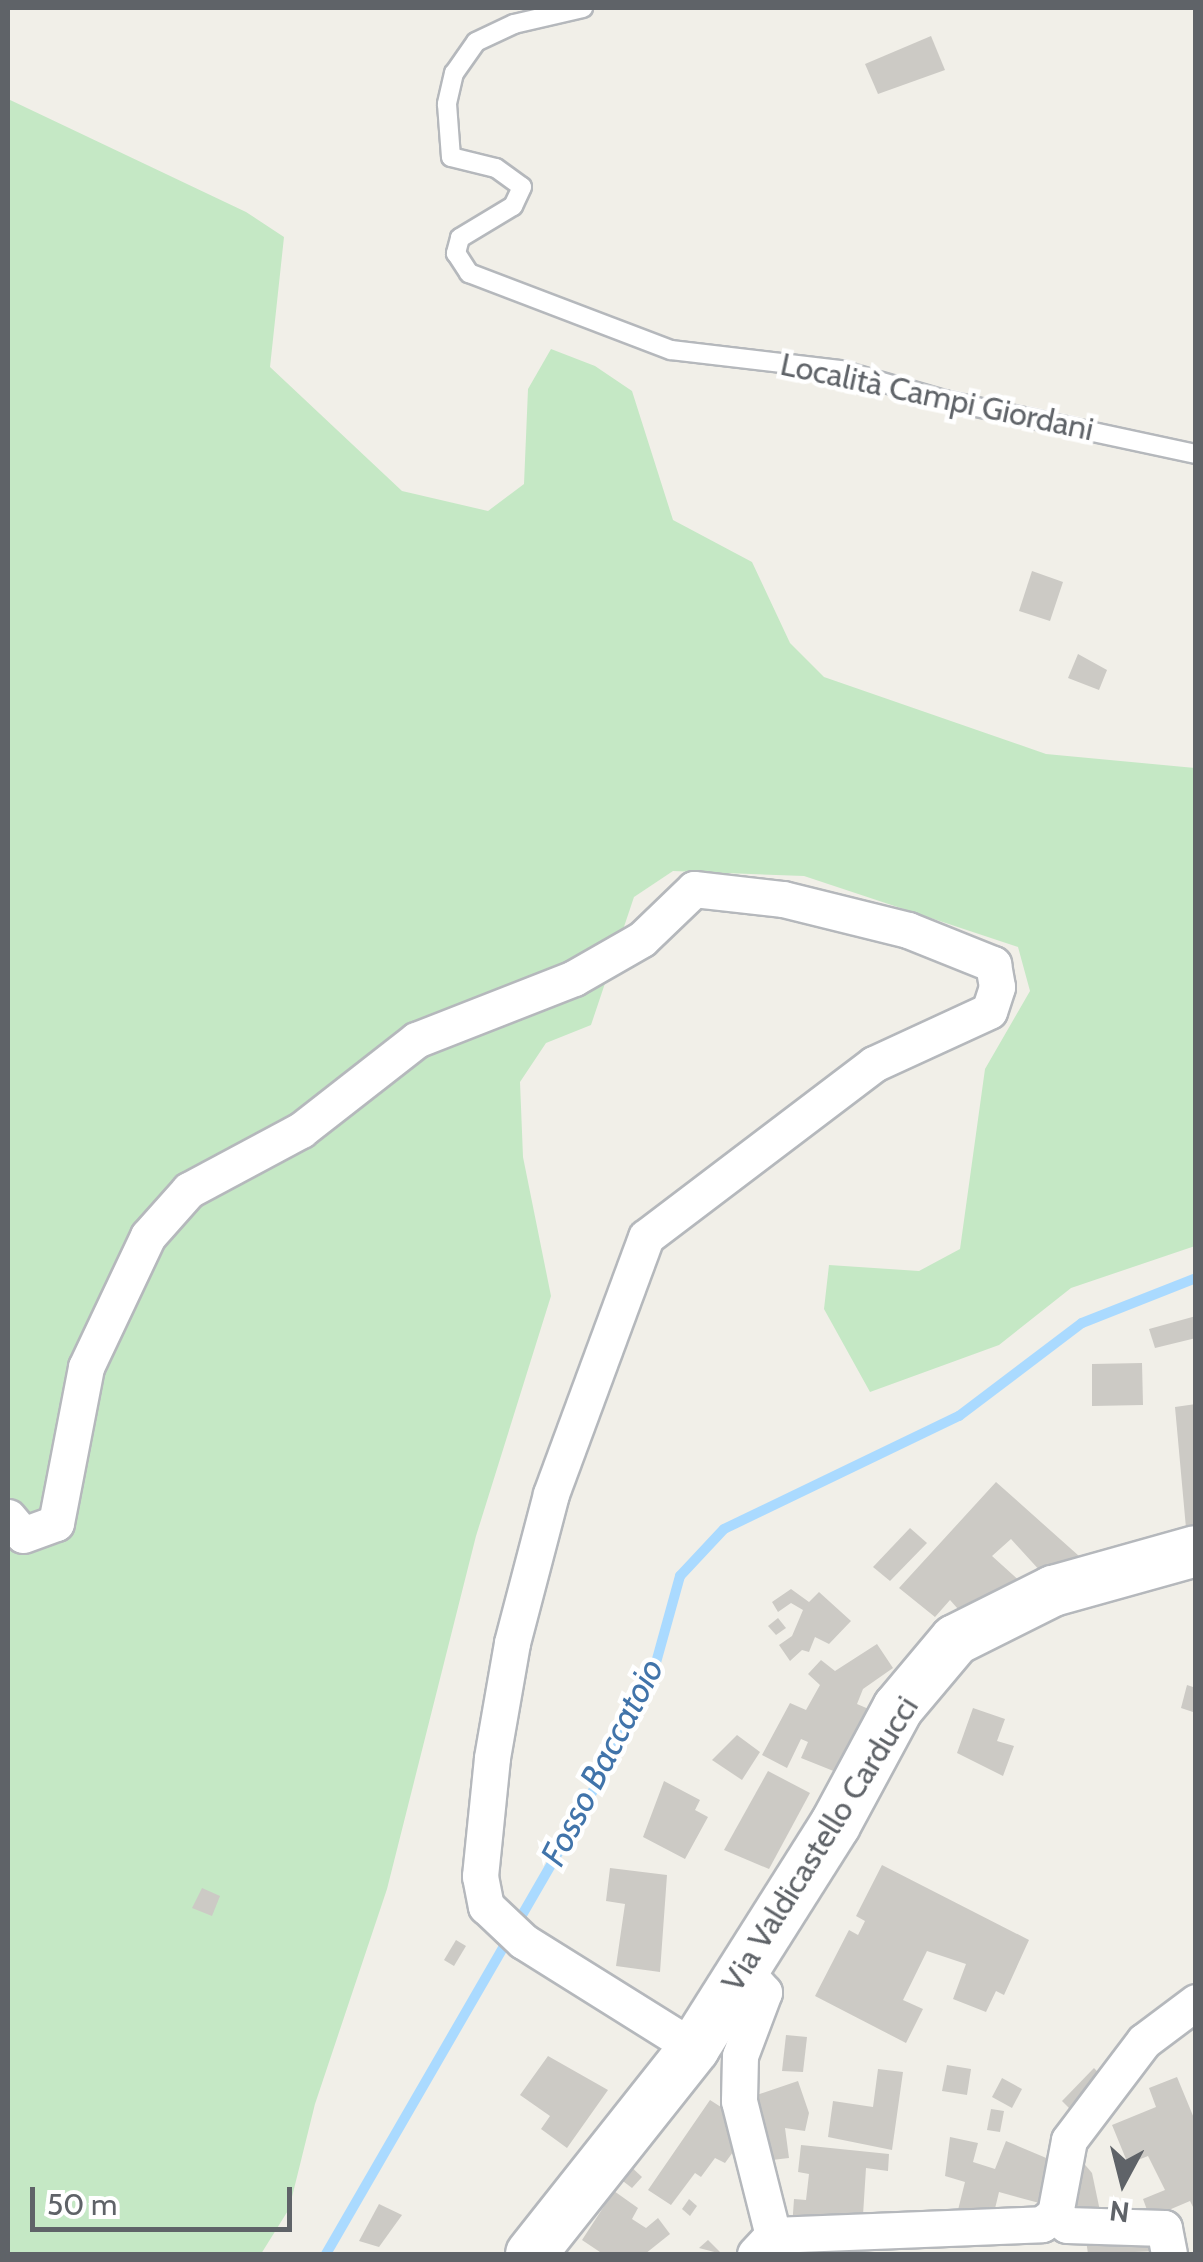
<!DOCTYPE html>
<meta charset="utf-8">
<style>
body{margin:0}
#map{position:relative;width:1203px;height:2262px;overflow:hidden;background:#f1efe8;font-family:Cabin,sans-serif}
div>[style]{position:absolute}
.green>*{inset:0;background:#c5e8c5}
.stream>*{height:10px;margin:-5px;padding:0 5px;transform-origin:5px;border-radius:5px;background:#aadaff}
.building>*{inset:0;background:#cccac5}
.roads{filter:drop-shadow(2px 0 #b5b8bc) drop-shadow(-2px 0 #b5b8bc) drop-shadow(0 2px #b5b8bc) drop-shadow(0 -2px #b5b8bc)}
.lane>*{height:18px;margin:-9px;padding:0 9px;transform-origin:9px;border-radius:9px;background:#fff}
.street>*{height:35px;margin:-17.5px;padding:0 17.5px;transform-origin:17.5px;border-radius:17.5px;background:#fff}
.secondary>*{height:50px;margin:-25px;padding:0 25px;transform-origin:25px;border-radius:25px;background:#fff}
span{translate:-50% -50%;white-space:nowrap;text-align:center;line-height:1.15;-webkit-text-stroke:9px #fff;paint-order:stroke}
.street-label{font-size:32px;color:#5f6368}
.water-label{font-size:35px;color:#4174aa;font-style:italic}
.frame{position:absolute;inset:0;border:10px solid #5f6368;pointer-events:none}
.north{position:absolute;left:1073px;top:2132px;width:100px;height:100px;-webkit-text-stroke:8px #fff;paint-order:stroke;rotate:187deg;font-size:28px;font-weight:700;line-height:40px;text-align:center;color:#5f6368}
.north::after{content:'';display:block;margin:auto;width:35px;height:45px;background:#5f6368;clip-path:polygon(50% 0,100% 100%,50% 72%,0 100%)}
.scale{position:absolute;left:30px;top:2187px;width:262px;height:45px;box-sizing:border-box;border:5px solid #5f6368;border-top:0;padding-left:12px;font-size:30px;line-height:35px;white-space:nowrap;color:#5f6368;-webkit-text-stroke:8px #fff;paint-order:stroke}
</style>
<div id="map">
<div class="green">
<div style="clip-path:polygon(8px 99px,246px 212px,284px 237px,270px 367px,402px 491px,488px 511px,524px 484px,528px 389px,551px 349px,595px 366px,632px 391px,673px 520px,752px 562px,790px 643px,824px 677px,1046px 754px,1195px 768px,1195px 1246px,1071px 1288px,999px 1345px,870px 1392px,824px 1309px,829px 1265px,919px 1271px,960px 1249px,985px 1069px,1030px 991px,1018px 947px,804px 876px,673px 871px,634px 897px,591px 1025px,546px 1043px,520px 1082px,523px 1157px,551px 1296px,476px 1536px,387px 1889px,315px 2104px,289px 2209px,261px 2254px,8px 2254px)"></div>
</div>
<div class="stream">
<div style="left:326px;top:2254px;width:517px;rotate:-59.97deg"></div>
<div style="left:585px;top:1806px;width:145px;rotate:-62.6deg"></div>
<div style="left:652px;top:1677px;width:105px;rotate:-74.5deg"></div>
<div style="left:680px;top:1576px;width:64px;rotate:-46.9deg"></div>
<div style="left:724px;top:1529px;width:261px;rotate:-25.7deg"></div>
<div style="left:959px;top:1416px;width:154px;rotate:-37.1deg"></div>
<div style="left:1082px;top:1323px;width:123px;rotate:-21.5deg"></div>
</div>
<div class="building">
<div style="clip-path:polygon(931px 36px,945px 70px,878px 94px,865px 64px)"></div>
<div style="clip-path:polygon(1032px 571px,1063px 582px,1050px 621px,1019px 611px)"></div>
<div style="clip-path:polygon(1078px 654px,1107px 670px,1099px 690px,1068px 678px)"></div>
<div style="clip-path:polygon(1196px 1316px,1196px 1338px,1155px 1348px,1149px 1329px)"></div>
<div style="clip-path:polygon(1142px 1363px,1143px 1405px,1092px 1406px,1092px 1364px)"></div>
<div style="clip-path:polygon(1196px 1404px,1196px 1538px,1187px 1539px,1175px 1407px)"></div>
<div style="clip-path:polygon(996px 1482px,1079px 1556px,1042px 1573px,1011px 1539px,992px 1556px,1022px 1583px,958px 1609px,950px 1600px,935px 1617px,899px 1588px)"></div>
<div style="clip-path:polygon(910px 1528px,927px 1543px,890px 1581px,873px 1567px)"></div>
<div style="clip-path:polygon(791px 1589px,809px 1602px,819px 1592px,851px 1621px,829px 1644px,815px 1637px,809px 1652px,802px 1650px,790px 1661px,779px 1645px,792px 1636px,803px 1610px,791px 1603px,778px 1612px,772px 1602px)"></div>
<div style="clip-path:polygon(778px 1618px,786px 1628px,776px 1635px,768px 1626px)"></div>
<div style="clip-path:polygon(877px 1644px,893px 1668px,863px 1689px,857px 1704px,871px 1710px,846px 1776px,801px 1758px,808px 1742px,801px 1739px,787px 1768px,762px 1755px,790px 1703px,806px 1710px,820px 1685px,808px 1674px,821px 1660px,835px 1671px)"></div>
<div style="clip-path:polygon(1187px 1685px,1196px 1688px,1196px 1713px,1181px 1708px)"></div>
<div style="clip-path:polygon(973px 1708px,1005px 1719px,997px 1741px,1014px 1746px,1003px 1776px,957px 1753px)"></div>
<div style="clip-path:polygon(737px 1735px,760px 1752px,742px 1780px,712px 1760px)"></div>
<div style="clip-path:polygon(768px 1771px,810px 1793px,769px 1869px,724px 1850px)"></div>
<div style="clip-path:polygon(664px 1781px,700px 1800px,695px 1810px,708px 1817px,685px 1859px,643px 1837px)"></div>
<div style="clip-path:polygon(882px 1865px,1029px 1940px,1004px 1995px,996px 1991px,986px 2012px,953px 1999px,966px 1964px,927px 1951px,903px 2000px,923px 2009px,906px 2043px,815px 1996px,849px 1930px,858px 1935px,865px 1921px,856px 1916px)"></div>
<div style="clip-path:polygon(610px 1868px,667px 1875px,660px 1972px,616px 1966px,625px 1904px,606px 1901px)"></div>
<div style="clip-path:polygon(202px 1888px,220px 1896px,212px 1916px,192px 1908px)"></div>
<div style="clip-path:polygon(456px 1940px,466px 1946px,454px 1966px,444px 1960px)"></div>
<div style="clip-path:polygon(786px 2035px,807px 2037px,803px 2072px,782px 2071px)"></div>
<div style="clip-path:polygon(548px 2056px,608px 2090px,567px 2148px,541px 2129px,550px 2116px,520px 2095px)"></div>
<div style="clip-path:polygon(947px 2065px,971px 2069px,967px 2095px,942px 2091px)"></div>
<div style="clip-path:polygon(1094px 2068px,1109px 2084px,1076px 2115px,1062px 2101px)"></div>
<div style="clip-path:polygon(878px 2069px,903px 2072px,892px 2150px,828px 2137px,833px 2101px,873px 2107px)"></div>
<div style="clip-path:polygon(1177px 2077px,1196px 2123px,1196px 2213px,1190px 2201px,1150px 2218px,1143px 2199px,1165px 2190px,1148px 2156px,1128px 2164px,1112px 2125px,1156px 2107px,1149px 2088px)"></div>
<div style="clip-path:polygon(1002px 2078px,1022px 2089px,1012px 2108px,992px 2097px)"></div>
<div style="clip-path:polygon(798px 2081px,809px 2113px,805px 2131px,785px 2128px,789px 2158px,763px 2161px,745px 2099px)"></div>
<div style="clip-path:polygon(710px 2100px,738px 2118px,746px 2134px,725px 2163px,715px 2158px,701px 2177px,695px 2173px,671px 2205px,648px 2190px)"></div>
<div style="clip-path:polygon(991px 2109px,1004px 2111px,1000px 2132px,987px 2130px)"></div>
<div style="clip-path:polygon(950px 2137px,978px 2143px,973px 2162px,995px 2169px,1006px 2141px,1051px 2160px,1043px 2204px,999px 2192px,992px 2221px,958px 2210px,965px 2182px,945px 2176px)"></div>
<div style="clip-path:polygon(801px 2145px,889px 2154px,888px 2171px,866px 2168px,862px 2231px,792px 2228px,794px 2199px,806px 2200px,809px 2174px,798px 2172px)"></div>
<div style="clip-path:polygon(1075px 2153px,1092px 2173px,1100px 2211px,1071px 2218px)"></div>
<div style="clip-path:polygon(627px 2163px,642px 2177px,632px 2188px,615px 2175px)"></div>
<div style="clip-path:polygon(614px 2191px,638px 2208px,632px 2219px,646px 2228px,658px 2218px,670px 2234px,645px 2254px,603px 2254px,582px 2240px)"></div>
<div style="clip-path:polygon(689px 2199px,697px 2206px,690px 2216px,682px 2209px)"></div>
<div style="clip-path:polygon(379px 2204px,402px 2215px,379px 2247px,359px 2241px)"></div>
<div style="clip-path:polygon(1155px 2231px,1158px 2251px,1088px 2254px,1086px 2240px)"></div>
<div style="clip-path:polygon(708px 2240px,722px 2254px,699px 2248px)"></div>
</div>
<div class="roads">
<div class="lane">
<div style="left:583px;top:8px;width:71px;rotate:166.9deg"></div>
<div style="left:514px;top:24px;width:42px;rotate:154.7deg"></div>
<div style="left:476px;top:42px;width:38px;rotate:125deg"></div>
<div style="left:454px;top:73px;width:32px;rotate:103deg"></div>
<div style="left:447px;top:104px;width:53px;rotate:85.7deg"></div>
<div style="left:451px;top:157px;width:46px;rotate:13.7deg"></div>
<div style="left:496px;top:168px;width:32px;rotate:36deg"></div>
<div style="left:522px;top:187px;width:21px;rotate:115deg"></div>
<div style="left:513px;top:206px;width:62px;rotate:148.9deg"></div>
<div style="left:460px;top:238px;width:16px;rotate:105deg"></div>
<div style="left:456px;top:253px;width:24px;rotate:57deg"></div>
<div style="left:469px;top:273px;width:216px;rotate:20.9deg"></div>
<div style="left:671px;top:350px;width:170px;rotate:6.7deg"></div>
<div style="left:840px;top:370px;width:108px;rotate:16.1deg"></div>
<div style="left:944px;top:400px;width:258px;rotate:12.1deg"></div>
</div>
<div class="street">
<div style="left:8px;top:1517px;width:23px;rotate:50deg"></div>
<div style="left:23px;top:1535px;width:35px;rotate:-20deg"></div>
<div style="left:56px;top:1523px;width:159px;rotate:-79.1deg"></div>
<div style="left:86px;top:1367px;width:145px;rotate:-64.7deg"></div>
<div style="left:148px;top:1236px;width:62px;rotate:-48.3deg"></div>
<div style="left:189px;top:1190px;width:127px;rotate:-28.2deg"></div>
<div style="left:301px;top:1130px;width:146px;rotate:-38deg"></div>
<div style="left:416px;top:1040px;width:170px;rotate:-21.4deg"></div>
<div style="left:574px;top:978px;width:78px;rotate:-29.8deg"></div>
<div style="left:642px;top:939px;width:72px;rotate:-43.9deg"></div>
<div style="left:694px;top:889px;width:90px;rotate:6.4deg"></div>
<div style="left:783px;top:899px;width:129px;rotate:13.9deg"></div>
<div style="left:908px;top:930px;width:92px;rotate:21.8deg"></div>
<div style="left:993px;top:964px;width:23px;rotate:80deg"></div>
<div style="left:997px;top:987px;width:25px;rotate:108deg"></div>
<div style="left:989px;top:1011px;width:127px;rotate:155.3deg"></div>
<div style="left:874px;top:1064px;width:286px;rotate:142.8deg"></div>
<div style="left:646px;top:1237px;width:274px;rotate:110.3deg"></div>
<div style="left:551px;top:1494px;width:154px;rotate:104.7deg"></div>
<div style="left:512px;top:1643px;width:117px;rotate:99.9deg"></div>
<div style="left:492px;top:1758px;width:119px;rotate:95.8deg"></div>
<div style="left:480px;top:1876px;width:31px;rotate:79deg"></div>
<div style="left:486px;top:1906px;width:51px;rotate:43.4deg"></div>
<div style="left:523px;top:1941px;width:202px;rotate:32deg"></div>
<div style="left:744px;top:1970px;width:30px;rotate:48deg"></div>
<div style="left:764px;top:1992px;width:68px;rotate:110.6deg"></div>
<div style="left:740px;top:2056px;width:45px;rotate:91.3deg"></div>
<div style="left:739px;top:2101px;width:138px;rotate:75.8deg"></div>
<div style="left:1055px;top:2214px;width:16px;rotate:43deg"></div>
<div style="left:1067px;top:2225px;width:97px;rotate:1.8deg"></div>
<div style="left:1164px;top:2228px;width:26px;rotate:79deg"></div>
<div style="left:755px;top:2254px;width:26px;rotate:-47deg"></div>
<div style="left:773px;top:2235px;width:269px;rotate:-2.3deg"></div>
<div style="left:1042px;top:2224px;width:16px;rotate:-38deg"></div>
<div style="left:1055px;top:2214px;width:75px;rotate:-79.3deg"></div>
<div style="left:1069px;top:2140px;width:124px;rotate:-52.9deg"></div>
<div style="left:1144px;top:2041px;width:65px;rotate:-36.9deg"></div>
</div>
<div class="secondary">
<div style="left:531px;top:2254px;width:263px;rotate:-51.6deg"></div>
<div style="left:694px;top:2048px;width:264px;rotate:-57.7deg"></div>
<div style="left:835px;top:1825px;width:133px;rotate:-61.7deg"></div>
<div style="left:898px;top:1708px;width:89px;rotate:-50deg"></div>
<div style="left:955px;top:1640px;width:110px;rotate:-26.6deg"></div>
<div style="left:1053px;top:1591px;width:148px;rotate:-15.6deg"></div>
</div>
</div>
<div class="street-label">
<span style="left:937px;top:397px;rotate:12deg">Località Campi Giordani</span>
<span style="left:820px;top:1844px;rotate:-58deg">Via Valdicastello Carducci</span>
</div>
<div class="water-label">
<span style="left:602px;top:1762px;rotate:-63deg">Fosso Baccatoio</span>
</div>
<div class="frame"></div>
<div class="north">N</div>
<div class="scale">50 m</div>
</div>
